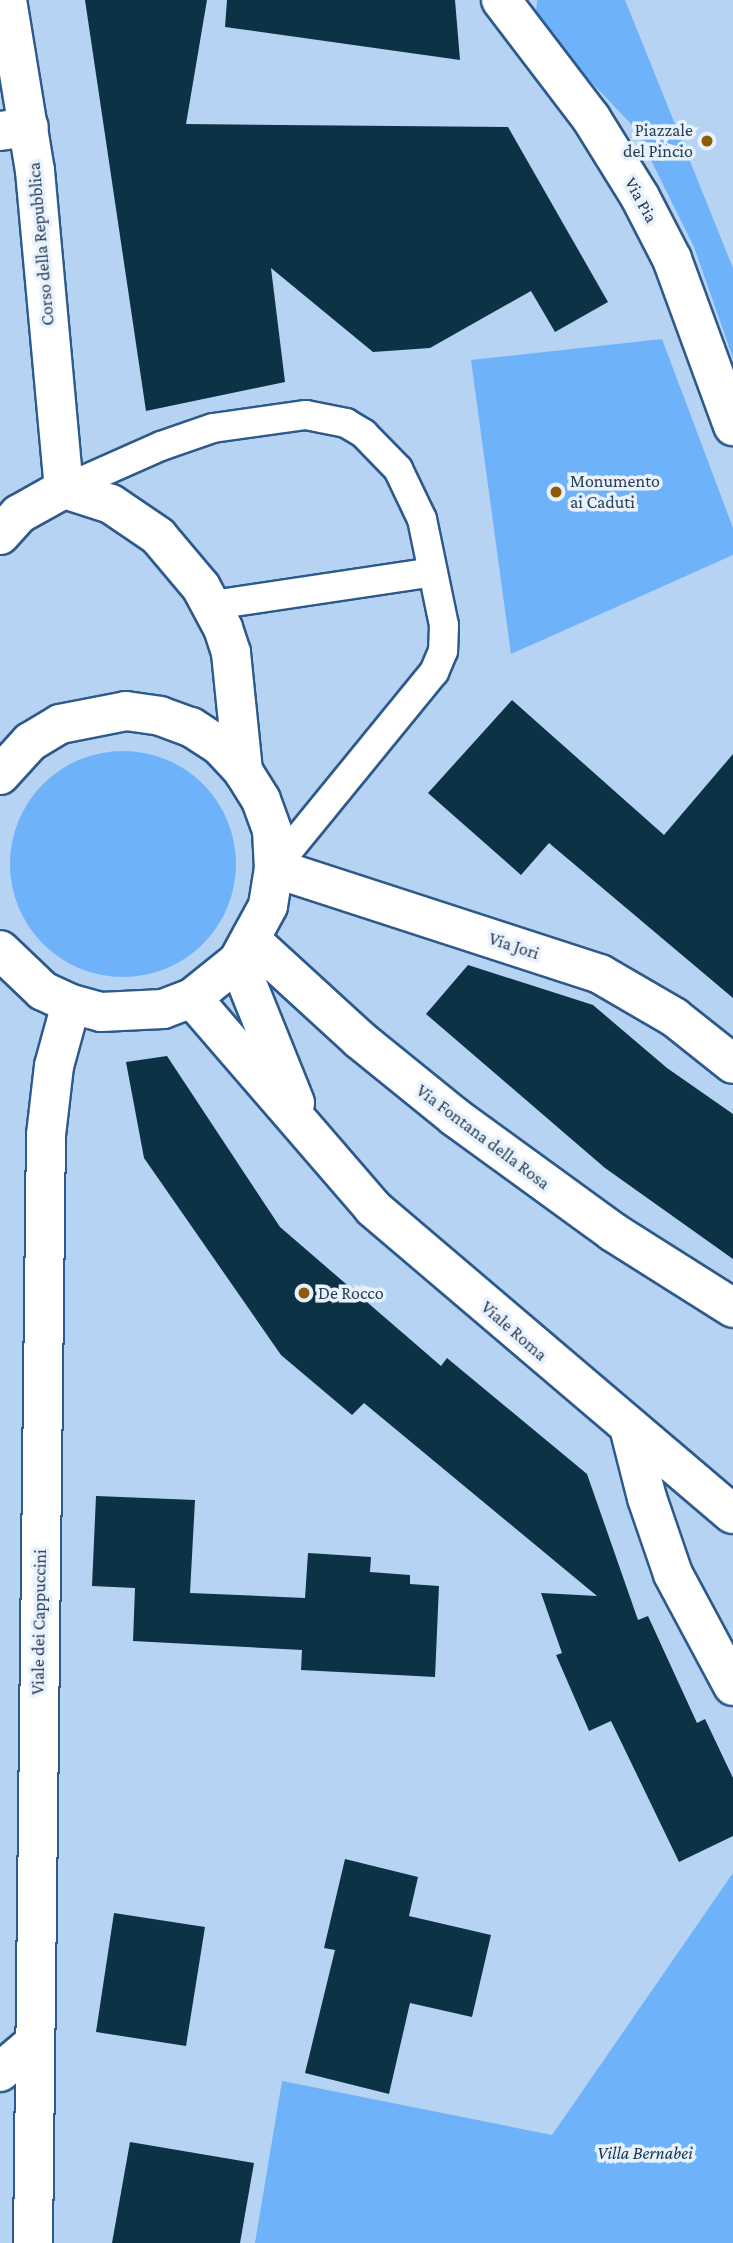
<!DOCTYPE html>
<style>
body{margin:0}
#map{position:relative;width:733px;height:2243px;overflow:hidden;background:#b6d3f4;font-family:"Crimson Pro",serif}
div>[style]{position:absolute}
.green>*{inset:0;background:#6eb2fa}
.round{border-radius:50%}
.building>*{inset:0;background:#0c3345}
.roads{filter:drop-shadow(2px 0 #2d5a8a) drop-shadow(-2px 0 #2d5a8a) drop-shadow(0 2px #2d5a8a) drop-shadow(0 -2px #2d5a8a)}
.service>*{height:28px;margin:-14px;padding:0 14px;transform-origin:14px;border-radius:14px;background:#fff}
.minor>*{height:38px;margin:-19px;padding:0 19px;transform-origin:19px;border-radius:19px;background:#fff}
.tertiary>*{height:38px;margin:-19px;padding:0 19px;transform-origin:19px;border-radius:19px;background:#fff}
.secondary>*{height:38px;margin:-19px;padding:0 19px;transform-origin:19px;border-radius:19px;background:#fff}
.primary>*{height:38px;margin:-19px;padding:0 19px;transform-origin:19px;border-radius:19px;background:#fff}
.dots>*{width:19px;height:19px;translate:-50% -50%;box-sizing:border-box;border:4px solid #e8f2fd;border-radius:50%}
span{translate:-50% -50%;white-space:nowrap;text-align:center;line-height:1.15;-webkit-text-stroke:7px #e8f2fd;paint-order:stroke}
.poi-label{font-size:18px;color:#293d53}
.right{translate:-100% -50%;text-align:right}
.left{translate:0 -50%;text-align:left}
.street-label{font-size:18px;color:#293d53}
.park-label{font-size:18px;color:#163351;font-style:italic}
</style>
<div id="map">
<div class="green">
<div style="clip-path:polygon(537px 0,625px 0,733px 268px,733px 358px,694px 247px,635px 128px,546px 35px,536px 14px)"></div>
<div style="clip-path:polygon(662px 339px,733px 528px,733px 555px,511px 654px,471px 360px)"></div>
<div class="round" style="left:10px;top:751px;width:226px;height:226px"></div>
<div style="clip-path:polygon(733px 1873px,733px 2243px,255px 2243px,282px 2081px,552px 2135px)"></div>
</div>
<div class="building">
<div style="clip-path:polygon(85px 0,207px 0,186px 124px,508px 127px,608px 302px,555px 332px,531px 291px,430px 348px,373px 352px,271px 268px,285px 382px,146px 411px)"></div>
<div style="clip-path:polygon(227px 0,455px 0,460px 60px,225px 27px)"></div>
<div style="clip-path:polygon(512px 700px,664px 835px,733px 754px,733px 998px,549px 843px,521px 875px,428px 793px)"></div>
<div style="clip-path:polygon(468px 965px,593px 1005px,667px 1068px,733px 1114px,733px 1259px,605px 1168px,426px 1014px)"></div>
<div style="clip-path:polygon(167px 1056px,280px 1227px,441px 1366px,447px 1358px,587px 1474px,638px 1620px,648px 1616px,697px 1723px,705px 1719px,733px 1778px,733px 1836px,679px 1862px,611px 1721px,589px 1731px,556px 1655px,562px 1653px,541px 1593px,597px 1596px,364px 1403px,352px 1415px,281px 1355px,144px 1158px,126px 1062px)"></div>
<div style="clip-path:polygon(96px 1496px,195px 1500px,190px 1593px,305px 1598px,308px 1553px,371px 1557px,370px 1572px,410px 1575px,410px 1584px,439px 1586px,435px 1677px,301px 1670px,302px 1650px,133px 1641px,135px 1588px,92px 1586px)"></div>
<div style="clip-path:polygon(345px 1859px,418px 1877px,409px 1916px,491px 1935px,472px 2017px,410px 2003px,389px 2094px,305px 2073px,335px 1950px,324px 1948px)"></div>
<div style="clip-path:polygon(114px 1913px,205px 1927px,186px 2046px,96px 2032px)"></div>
<div style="clip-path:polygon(130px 2142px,254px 2163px,240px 2243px,112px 2243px)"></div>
</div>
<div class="roads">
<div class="service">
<div style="left:64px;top:489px;width:106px;rotate:-23.9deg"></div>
<div style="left:161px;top:446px;width:55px;rotate:-19.1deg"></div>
<div style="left:213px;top:428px;width:94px;rotate:-8deg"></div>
<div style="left:306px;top:415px;width:41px;rotate:11.3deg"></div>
<div style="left:346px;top:423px;width:21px;rotate:31deg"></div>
<div style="left:364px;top:434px;width:49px;rotate:45.8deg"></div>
<div style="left:398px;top:469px;width:55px;rotate:64.4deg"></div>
<div style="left:422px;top:519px;width:108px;rotate:78.3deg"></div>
<div style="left:444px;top:625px;width:26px;rotate:92deg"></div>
<div style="left:443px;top:651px;width:23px;rotate:113deg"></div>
<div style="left:434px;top:672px;width:253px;rotate:129.2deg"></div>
<div style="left:213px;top:605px;width:222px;rotate:-8.5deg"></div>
</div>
<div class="minor">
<div style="left:501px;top:0;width:148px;rotate:52.7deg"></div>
<div style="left:591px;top:118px;width:93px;rotate:58.2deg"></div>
<div style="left:640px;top:197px;width:70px;rotate:62.7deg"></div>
<div style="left:672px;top:259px;width:178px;rotate:69.9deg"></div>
<div style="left:0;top:131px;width:29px;rotate:-8deg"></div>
<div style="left:274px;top:868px;width:343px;rotate:18deg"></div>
<div style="left:600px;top:974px;width:86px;rotate:30.2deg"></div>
<div style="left:674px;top:1017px;width:75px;rotate:38.5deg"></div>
<div style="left:630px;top:1431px;width:69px;rotate:75.8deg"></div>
<div style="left:647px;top:1498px;width:80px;rotate:71.1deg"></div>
<div style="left:673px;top:1574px;width:127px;rotate:61.8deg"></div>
<div style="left:0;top:2072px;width:43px;rotate:-40.3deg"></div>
<div style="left:33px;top:2243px;width:1108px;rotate:-89.33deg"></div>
<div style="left:46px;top:1135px;width:69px;rotate:-83.4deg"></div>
<div style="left:54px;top:1066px;width:64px;rotate:-74.7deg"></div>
</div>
<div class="tertiary">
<div style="left:7px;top:0;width:173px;rotate:80.7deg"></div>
<div style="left:35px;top:171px;width:319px;rotate:84.8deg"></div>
<div style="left:0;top:535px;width:28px;rotate:-48deg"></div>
<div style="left:19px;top:514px;width:51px;rotate:-29.1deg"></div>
<div style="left:64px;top:489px;width:49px;rotate:17.7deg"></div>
<div style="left:111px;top:504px;width:57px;rotate:34.2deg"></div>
<div style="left:158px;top:536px;width:67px;rotate:49.9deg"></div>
<div style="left:201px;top:587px;width:47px;rotate:61.8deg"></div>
<div style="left:223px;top:628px;width:26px;rotate:72deg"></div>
<div style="left:231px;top:653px;width:119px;rotate:84.2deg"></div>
</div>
<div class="secondary">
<div style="left:252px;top:941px;width:147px;rotate:42.5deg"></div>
<div style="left:360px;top:1040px;width:122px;rotate:39deg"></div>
<div style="left:455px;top:1117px;width:195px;rotate:36deg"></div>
<div style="left:613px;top:1232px;width:142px;rotate:32.3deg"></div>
</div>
<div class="primary">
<div style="left:0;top:775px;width:45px;rotate:-47.7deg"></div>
<div style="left:30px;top:742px;width:35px;rotate:-31deg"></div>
<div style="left:60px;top:724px;width:67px;rotate:-11.1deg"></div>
<div style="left:126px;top:711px;width:34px;rotate:8deg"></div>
<div style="left:160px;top:716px;width:33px;rotate:20deg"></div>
<div style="left:191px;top:727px;width:35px;rotate:33deg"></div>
<div style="left:220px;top:746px;width:34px;rotate:47deg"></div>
<div style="left:243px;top:771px;width:34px;rotate:58deg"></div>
<div style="left:261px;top:800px;width:33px;rotate:70deg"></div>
<div style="left:272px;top:831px;width:37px;rotate:87deg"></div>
<div style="left:274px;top:868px;width:38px;rotate:99deg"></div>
<div style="left:268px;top:906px;width:63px;rotate:118.6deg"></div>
<div style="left:238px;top:961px;width:59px;rotate:141.2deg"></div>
<div style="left:192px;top:998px;width:31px;rotate:159deg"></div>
<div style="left:163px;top:1009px;width:62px;rotate:177.2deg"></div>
<div style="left:101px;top:1012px;width:31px;rotate:-165deg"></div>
<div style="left:71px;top:1004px;width:31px;rotate:-155deg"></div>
<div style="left:43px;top:991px;width:59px;rotate:-136.4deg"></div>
<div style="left:238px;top:961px;width:153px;rotate:68.1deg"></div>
<div style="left:192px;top:998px;width:277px;rotate:49.2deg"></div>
<div style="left:373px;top:1208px;width:472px;rotate:40.4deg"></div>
</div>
</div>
<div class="dots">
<div style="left:707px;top:141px;background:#8e5c08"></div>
<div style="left:556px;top:492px;background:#8e5c08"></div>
<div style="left:304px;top:1293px;background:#8e5c08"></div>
</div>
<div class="poi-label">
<span class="right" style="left:693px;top:141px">Piazzale<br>del Pincio</span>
<span class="left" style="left:570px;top:492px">Monumento<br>ai Caduti</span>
<span class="left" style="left:318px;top:1293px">De Rocco</span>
</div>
<div class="street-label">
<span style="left:641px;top:200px;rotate:61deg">Via Pia</span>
<span style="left:41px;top:244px;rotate:-95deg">Corso della Repubblica</span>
<span style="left:514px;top:946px;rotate:18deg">Via Jori</span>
<span style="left:483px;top:1137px;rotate:37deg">Via Fontana della Rosa</span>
<span style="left:514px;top:1331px;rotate:41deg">Viale Roma</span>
<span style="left:39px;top:1622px;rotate:-89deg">Viale dei Cappuccini</span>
</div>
<div class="park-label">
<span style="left:645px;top:2153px">Villa Bernabei</span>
</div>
</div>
